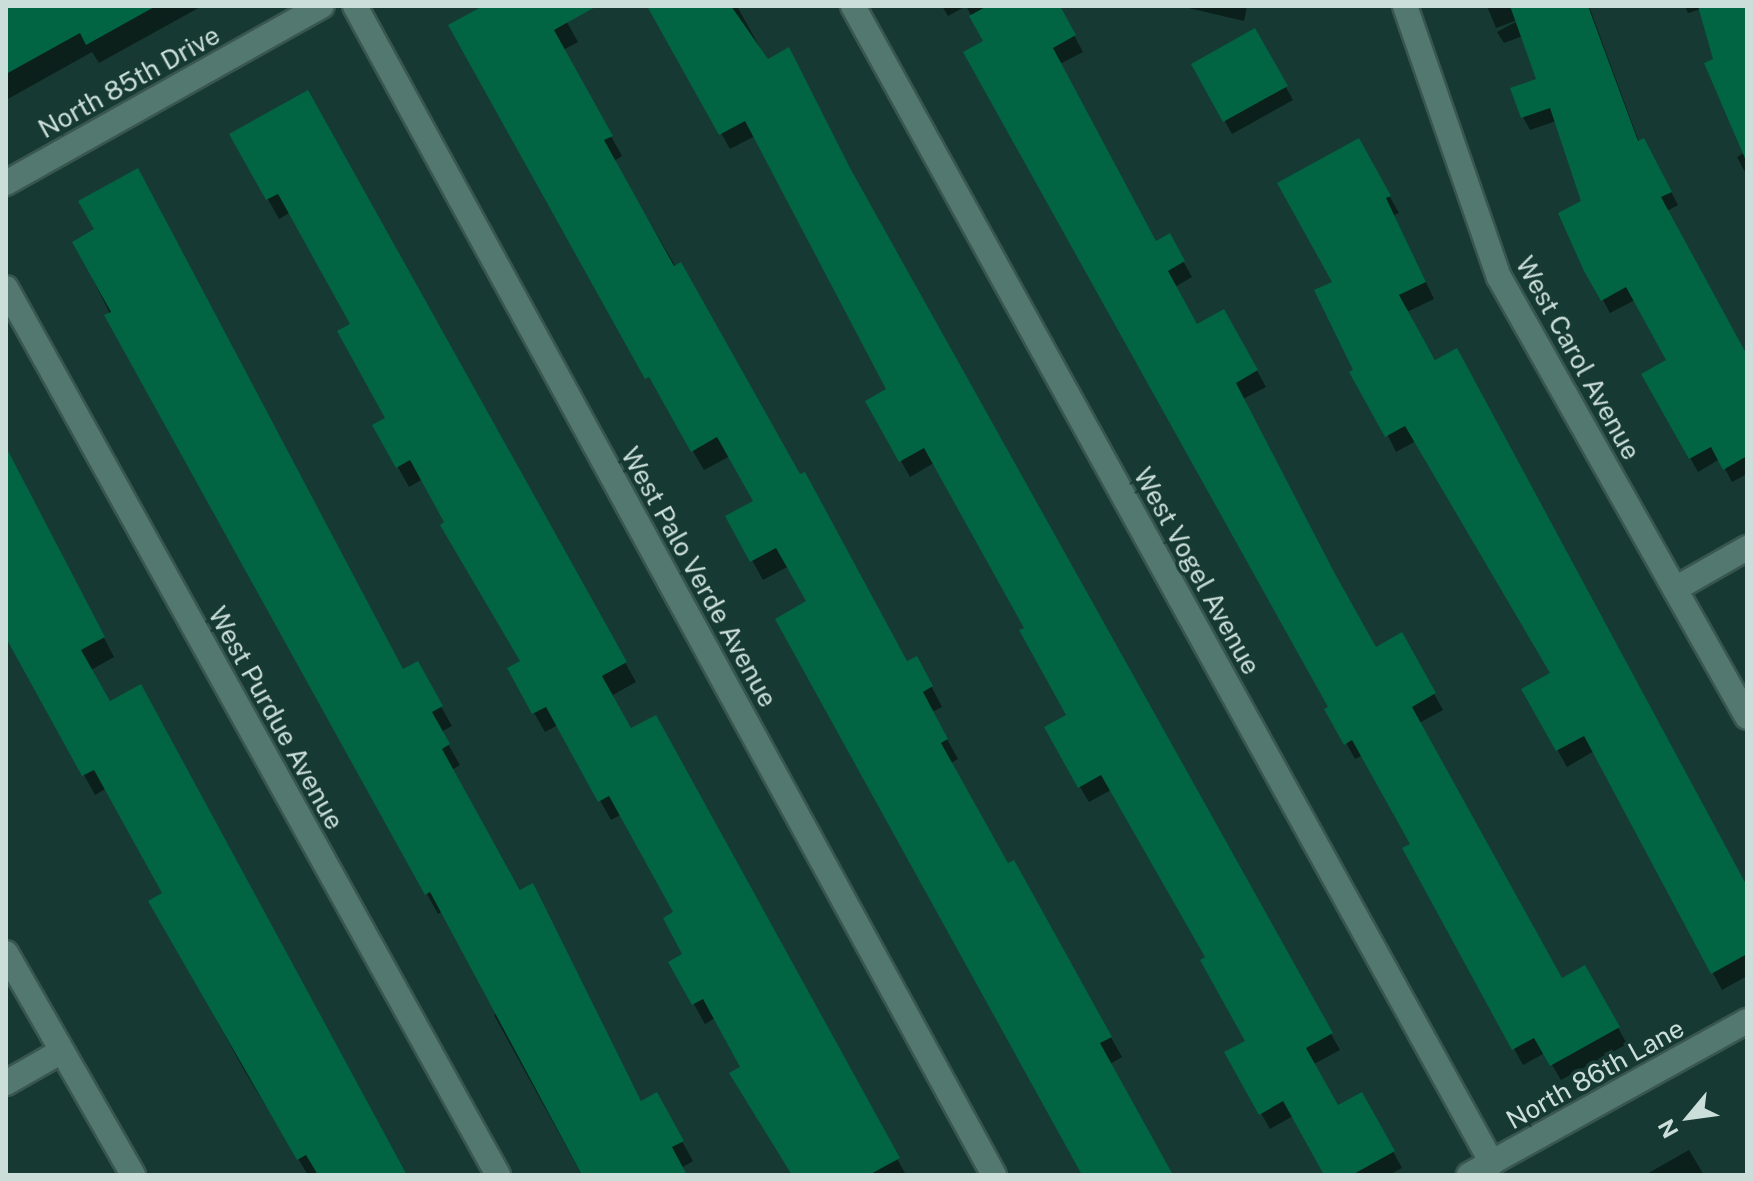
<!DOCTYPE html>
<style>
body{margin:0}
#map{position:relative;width:1753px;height:1181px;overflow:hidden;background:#163a33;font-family:"Public Sans",sans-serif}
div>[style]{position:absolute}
.shadow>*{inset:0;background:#0007}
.building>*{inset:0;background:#016442}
.roads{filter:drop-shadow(2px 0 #395650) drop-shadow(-2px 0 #395650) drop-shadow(0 2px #395650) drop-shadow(0 -2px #395650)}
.street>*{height:24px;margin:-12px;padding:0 12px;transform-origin:12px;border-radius:12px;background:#537870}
.secondary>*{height:24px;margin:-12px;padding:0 12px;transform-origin:12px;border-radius:12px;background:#537870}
span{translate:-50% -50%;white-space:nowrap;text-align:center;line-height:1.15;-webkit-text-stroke:7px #163a33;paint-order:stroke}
.street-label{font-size:26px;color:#cbded9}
.frame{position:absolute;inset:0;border:8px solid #cbded9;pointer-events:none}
.north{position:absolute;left:1649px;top:1077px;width:80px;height:80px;-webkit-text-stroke:6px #163a33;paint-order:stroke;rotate:241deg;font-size:22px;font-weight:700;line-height:32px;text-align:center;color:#cbded9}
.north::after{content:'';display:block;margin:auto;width:28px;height:36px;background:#cbded9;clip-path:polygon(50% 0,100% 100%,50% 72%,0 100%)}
</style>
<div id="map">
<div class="shadow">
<div style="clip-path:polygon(6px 6px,202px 6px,99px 63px,92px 52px,6px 100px)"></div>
<div style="clip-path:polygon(485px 6px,558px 6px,578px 42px,563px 50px,622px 156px,614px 161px,907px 663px,927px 678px,942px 707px,932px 712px,958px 759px,951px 763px,1008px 866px,1013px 863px,1122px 1057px,1110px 1064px,1172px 1175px,1084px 1175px,809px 602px,789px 566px,763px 580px,728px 517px,755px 502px,730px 456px,704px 470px,546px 201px)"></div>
<div style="clip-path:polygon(650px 6px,742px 6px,738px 8px,768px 62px,858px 186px,1340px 1050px,1314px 1064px,1338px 1108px,1362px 1095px,1402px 1168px,1389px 1175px,1326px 1175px,1293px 1116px,1270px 1129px,1227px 1053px,1248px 1042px,1208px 958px,1111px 790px,1089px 802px,1080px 787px,1068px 716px,1026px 629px,934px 463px,910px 477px,867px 401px,889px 389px,755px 136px,730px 149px)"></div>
<div style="clip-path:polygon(942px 6px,1058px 6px,1083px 52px,1060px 64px,1156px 243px,1169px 236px,1192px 277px,1175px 287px,1197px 326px,1224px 311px,1266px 387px,1243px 399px,1342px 590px,1375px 650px,1401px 635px,1443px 710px,1419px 723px,1562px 981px,1585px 968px,1627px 1044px,1561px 1080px,1545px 1053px,1523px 1065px,1405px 849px,1413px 844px,1363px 755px,1355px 759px,1327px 709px,1330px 707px,986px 42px,966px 6px,948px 16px)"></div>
<div style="clip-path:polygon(1180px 6px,1247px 6px,1244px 21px)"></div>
<div style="clip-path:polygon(1487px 6px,1589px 6px,1639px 142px,1651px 153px,1678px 205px,1667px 211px,1747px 363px,1747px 474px,1732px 482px,1720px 459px,1698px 472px,1644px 374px,1669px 360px,1635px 300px,1610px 313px,1603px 300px,1560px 214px,1583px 202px,1556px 121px,1530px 130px,1523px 117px,1539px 80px,1523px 36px,1504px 43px,1497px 32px,1525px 17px,1496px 28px)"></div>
<div style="clip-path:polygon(1685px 6px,1747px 6px,1747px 176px,1737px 157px,1744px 153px,1701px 9px,1688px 13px)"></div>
<div style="clip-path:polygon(1255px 31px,1293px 100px,1232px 134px,1194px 65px)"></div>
<div style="clip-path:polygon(308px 93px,636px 682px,611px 696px,631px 731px,666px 737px,906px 1175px,795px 1175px,732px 1074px,743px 1068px,715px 1018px,705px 1024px,671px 963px,685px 955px,676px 913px,622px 814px,611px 820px,558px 725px,545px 732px,509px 669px,523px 662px,423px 479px,409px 487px,375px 426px,388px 419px,353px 325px,291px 212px,279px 219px,232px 135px)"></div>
<div style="clip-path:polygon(1358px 141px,1399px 213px,1394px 215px,1434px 299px,1407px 312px,1747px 888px,1747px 976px,1722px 990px,1594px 751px,1567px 767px,1524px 690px,1552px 674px,1416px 441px,1396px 452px,1356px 370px,1335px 283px)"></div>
<div style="clip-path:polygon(75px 242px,403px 672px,417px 664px,452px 726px,441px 732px,460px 765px,452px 770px,642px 1103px,656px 1095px,693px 1161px,681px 1168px,685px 1175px,582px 1175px,494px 1015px,499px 1012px,443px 911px,438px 914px,427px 894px,144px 384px)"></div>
<div style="clip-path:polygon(6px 451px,114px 657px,91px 670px,109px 704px,151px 706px,407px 1175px,308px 1175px,244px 1070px,151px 901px,165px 893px,107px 788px,95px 795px,6px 633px)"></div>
<div style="clip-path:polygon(1689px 1150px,1704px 1175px,1645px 1175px)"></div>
</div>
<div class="building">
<div style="clip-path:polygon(6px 6px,156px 6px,86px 45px,80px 33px,6px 74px)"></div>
<div style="clip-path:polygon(483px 6px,597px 6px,554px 30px,613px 136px,604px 140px,674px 266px,681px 262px,800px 474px,805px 472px,907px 661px,917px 656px,933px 686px,923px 692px,948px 739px,941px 743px,1008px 863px,1014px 860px,1112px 1037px,1100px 1043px,1173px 1175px,1082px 1175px,775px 619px,806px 601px,776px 548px,750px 562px,725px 516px,753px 501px,717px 437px,691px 452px,649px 377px,645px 379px,448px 25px)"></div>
<div style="clip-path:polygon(647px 6px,731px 6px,768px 59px,789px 47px,850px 168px,1333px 1033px,1306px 1048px,1338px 1105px,1362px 1092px,1395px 1151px,1352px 1175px,1324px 1175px,1283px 1101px,1259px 1115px,1224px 1052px,1245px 1041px,1200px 960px,1205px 957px,1101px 775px,1078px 788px,1044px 727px,1066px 715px,1019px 630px,1024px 628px,924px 448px,899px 462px,865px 401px,886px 389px,745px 121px,719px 135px)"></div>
<div style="clip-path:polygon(987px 6px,1060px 6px,1076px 35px,1053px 48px,1156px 241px,1170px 233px,1185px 261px,1168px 271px,1197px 324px,1224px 309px,1258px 370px,1236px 383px,1334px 572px,1376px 647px,1402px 632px,1436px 693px,1412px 707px,1562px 978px,1585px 965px,1620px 1027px,1550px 1066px,1534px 1038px,1512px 1050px,1402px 848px,1410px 844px,1352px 740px,1344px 745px,1324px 709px,1328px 707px,963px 52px,983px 41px,969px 16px)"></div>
<div style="clip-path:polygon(1510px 6px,1588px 6px,1638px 141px,1644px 138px,1672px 192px,1661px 197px,1747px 355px,1747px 456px,1723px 470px,1711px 447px,1689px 459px,1641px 374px,1666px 360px,1626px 287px,1601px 301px,1584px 271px,1558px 213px,1581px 201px,1550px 108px,1521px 118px,1510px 88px,1536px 79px)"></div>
<div style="clip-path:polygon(1698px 6px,1747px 6px,1747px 163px,1704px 63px,1713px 59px)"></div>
<div style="clip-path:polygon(1255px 28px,1288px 86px,1223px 122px,1191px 64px)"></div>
<div style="clip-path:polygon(308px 90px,627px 662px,602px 676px,631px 728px,656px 715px,900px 1158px,869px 1175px,792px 1175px,729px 1073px,740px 1067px,703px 999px,692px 1005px,668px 962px,682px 954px,663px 918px,673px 912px,609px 796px,598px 802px,546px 707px,532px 714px,507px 668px,520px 661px,440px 525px,444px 522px,410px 460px,396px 468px,372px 425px,385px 418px,337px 331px,350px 324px,278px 194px,266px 200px,229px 134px)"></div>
<div style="clip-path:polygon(1359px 138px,1391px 196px,1386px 198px,1426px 282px,1399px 295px,1435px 360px,1457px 348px,1747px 886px,1747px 954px,1711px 974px,1584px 736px,1556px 751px,1521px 689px,1550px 673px,1405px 426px,1385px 437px,1349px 372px,1353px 370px,1314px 290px,1332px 282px,1277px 183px)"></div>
<div style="clip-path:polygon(138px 168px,403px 669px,418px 661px,443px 706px,432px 712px,450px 744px,442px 749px,520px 890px,533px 883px,641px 1101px,657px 1092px,684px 1141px,672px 1147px,687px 1175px,582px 1175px,430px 892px,425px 895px,104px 315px,111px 312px,72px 242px,94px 229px,78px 201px)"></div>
<div style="clip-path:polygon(6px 447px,105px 637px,81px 650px,110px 701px,141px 684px,407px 1175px,318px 1175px,306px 1155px,297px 1160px,148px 901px,162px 893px,94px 770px,82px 776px,6px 638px)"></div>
</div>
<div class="roads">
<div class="street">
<div style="left:355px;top:6px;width:1332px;rotate:61.34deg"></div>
<div style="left:853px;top:6px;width:1322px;rotate:61.09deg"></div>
<div style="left:1405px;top:6px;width:287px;rotate:70.9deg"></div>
<div style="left:1499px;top:277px;width:505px;rotate:60.59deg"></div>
<div style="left:6px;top:183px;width:362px;rotate:-29.3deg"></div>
<div style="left:6px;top:288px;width:1014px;rotate:60.98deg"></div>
<div style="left:1675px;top:589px;width:83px;rotate:-29.7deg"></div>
<div style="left:6px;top:1083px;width:64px;rotate:-29.7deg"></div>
<div style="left:1469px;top:1175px;width:318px;rotate:-29deg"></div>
</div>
<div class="secondary">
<div style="left:6px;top:953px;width:256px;rotate:60.2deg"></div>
</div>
</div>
<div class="street-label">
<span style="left:129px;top:82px;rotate:-29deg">North 85th Drive</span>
<span style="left:1578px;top:358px;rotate:61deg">West Carol Avenue</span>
<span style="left:1197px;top:571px;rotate:61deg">West Vogel Avenue</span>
<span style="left:699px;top:577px;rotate:61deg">West Palo Verde Avenue</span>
<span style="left:276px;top:718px;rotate:61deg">West Purdue Avenue</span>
<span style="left:1595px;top:1074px;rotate:-29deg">North 86th Lane</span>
</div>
<div class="frame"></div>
<div class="north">N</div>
</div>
